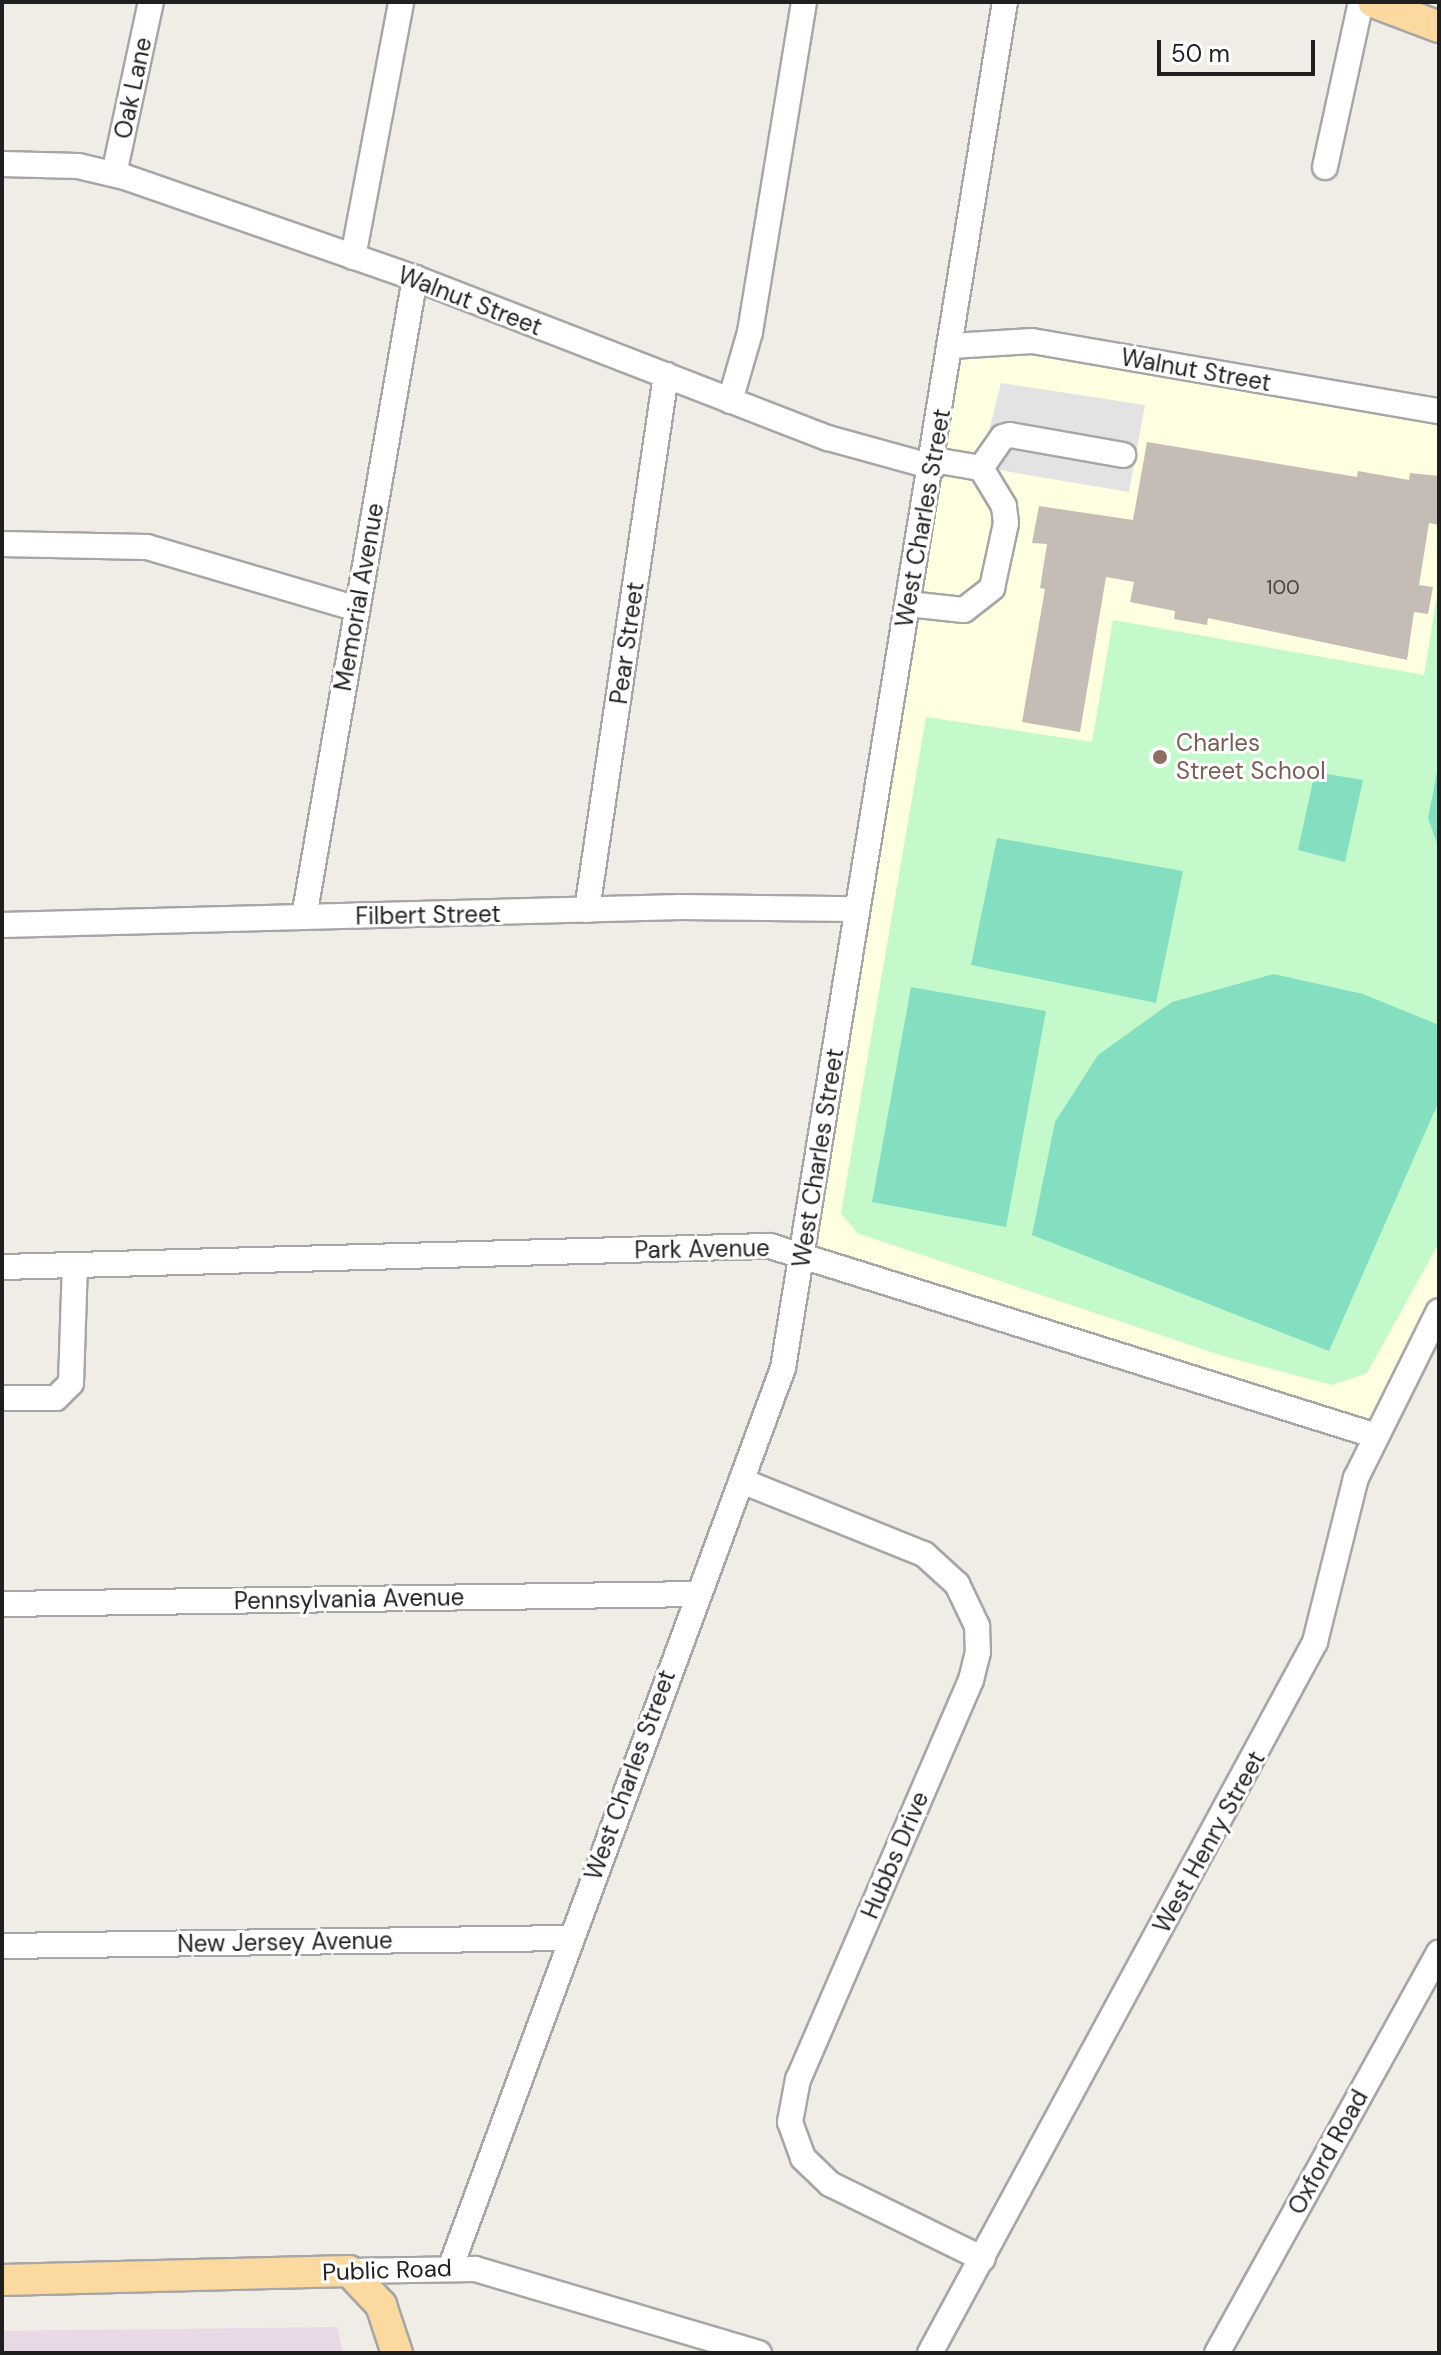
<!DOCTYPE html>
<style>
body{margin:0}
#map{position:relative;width:1441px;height:2355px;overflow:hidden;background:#f0ede6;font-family:"DM Sans",sans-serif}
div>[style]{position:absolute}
.industrial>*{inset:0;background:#e9d8e5}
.education>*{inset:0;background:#fdffe0}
.park>*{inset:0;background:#c4f9cb}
.pitch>*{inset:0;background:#84dfc1}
.parking>*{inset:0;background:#e3e3e3}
.building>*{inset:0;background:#c5bcb5}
.roads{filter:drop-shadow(2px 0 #a6a6a6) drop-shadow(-2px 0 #a6a6a6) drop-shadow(0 2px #a6a6a6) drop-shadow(0 -2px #a6a6a6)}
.minor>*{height:24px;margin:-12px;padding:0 12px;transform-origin:12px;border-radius:12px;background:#fff}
.major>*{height:30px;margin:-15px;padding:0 15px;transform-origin:15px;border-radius:15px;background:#fcd99f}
.dots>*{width:22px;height:22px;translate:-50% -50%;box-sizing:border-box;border:4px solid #fff;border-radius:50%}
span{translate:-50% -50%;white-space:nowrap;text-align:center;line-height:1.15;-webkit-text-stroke:6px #fff;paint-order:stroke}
.number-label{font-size:20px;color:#484644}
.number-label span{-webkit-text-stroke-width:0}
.street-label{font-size:24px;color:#1f1f1f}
.education-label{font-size:24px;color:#785e54}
.left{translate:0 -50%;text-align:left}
.frame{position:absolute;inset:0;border:4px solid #1f1f1f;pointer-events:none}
.scale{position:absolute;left:1157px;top:40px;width:158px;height:36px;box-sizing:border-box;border:4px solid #1f1f1f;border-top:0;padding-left:10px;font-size:24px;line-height:28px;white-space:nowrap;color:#1f1f1f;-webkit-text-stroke:6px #fff;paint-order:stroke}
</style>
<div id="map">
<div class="industrial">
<div style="clip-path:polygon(337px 2327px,343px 2353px,2px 2353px,2px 2331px)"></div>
</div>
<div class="education">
<div style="clip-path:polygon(1032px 341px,1439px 411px,1439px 1307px,1373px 1435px,805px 1253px,952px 346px)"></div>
</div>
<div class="park">
<div style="clip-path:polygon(1439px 583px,1439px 1243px,1367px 1373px,1332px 1385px,1223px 1356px,857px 1233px,841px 1213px,926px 717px,1092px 742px,1113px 620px,1424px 675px)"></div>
</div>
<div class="pitch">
<div style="clip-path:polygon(1439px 762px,1439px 849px,1428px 818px)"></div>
<div style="clip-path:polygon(1315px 772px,1363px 780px,1345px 862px,1298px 850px)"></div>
<div style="clip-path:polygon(997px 838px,1183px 871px,1156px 1003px,971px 965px)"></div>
<div style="clip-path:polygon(1274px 974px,1363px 994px,1439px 1025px,1439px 1101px,1329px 1351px,1032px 1235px,1055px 1122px,1098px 1055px,1172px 1002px)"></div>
<div style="clip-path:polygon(911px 987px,1046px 1011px,1006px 1227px,872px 1202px)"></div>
</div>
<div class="parking">
<div style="clip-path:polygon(1001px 383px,1145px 405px,1129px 492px,999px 470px,984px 450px)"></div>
</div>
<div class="building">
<div style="clip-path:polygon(1147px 442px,1357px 477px,1358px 471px,1409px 480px,1410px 473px,1439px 476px,1439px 525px,1429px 523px,1419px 585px,1433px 587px,1428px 614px,1414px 612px,1407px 660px,1208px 618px,1207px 625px,1174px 619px,1175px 611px,1130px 602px,1134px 582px,1106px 577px,1080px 732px,1022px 722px,1045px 589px,1040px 588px,1047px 544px,1032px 543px,1039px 506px,1133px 520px)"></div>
</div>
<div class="roads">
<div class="minor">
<div style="left:2px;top:164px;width:76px;rotate:1.5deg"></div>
<div style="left:78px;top:166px;width:48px;rotate:13.2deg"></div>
<div style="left:125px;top:177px;width:307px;rotate:19.2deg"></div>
<div style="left:415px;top:278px;width:443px;rotate:21.2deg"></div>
<div style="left:828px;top:438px;width:109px;rotate:15.4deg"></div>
<div style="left:1325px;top:167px;width:169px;rotate:-77.7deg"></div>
<div style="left:114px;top:174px;width:176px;rotate:-77.9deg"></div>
<div style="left:353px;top:257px;width:259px;rotate:-79.3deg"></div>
<div style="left:952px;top:346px;width:80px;rotate:-3.6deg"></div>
<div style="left:1032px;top:341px;width:413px;rotate:9.8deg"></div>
<div style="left:730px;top:401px;width:72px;rotate:-73.8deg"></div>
<div style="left:750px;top:332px;width:334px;rotate:-80.7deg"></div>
<div style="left:934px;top:460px;width:48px;rotate:9.7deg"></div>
<div style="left:981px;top:468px;width:38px;rotate:-55deg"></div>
<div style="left:1003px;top:437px;width:7px;rotate:-16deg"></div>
<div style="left:1010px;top:435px;width:115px;rotate:10deg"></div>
<div style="left:2px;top:544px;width:145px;rotate:1.2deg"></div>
<div style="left:147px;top:547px;width:216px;rotate:16.4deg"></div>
<div style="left:908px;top:604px;width:56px;rotate:6.1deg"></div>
<div style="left:964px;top:610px;width:36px;rotate:-38deg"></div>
<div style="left:992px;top:588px;width:66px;rotate:-77.8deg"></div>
<div style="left:1006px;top:523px;width:17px;rotate:-97deg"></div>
<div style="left:1004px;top:506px;width:44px;rotate:-121.2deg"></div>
<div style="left:587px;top:910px;width:541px;rotate:-81.6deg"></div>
<div style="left:304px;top:917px;width:649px;rotate:-80.15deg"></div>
<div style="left:2px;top:925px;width:679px;rotate:-1.52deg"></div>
<div style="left:681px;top:907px;width:174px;rotate:0.7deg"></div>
<div style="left:2px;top:1267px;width:768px;rotate:-1.57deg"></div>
<div style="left:770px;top:1246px;width:632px;rotate:17.4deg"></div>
<div style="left:2px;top:1398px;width:54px"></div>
<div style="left:56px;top:1398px;width:21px;rotate:-45deg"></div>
<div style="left:71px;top:1383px;width:118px;rotate:-88.1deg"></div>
<div style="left:742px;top:1481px;width:196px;rotate:21.9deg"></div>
<div style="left:924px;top:1554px;width:45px;rotate:42.3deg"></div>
<div style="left:957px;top:1584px;width:47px;rotate:64.5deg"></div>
<div style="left:977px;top:1626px;width:26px;rotate:88deg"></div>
<div style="left:978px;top:1652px;width:29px;rotate:104deg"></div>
<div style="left:971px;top:1680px;width:435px;rotate:113.4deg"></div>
<div style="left:798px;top:2079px;width:44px;rotate:100.5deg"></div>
<div style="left:790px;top:2122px;width:38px;rotate:70deg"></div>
<div style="left:803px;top:2158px;width:37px;rotate:44deg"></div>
<div style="left:830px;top:2184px;width:170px;rotate:26.1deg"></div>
<div style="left:2px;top:1604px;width:695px;rotate:-0.82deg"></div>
<div style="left:2px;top:1946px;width:567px;rotate:-0.81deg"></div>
<div style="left:451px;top:2266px;width:957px;rotate:-69.71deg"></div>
<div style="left:783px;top:1368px;width:1384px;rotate:-80.77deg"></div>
<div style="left:349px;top:2271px;width:126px;rotate:-0.9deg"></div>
<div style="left:475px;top:2269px;width:296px;rotate:16.5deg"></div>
<div style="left:930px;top:2353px;width:809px;rotate:-61.56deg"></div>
<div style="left:1315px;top:1642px;width:169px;rotate:-76deg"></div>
<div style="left:1356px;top:1478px;width:186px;rotate:-63.6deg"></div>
<div style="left:1217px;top:2353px;width:458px;rotate:-61deg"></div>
</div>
<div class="major">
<div style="left:1373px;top:2px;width:71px;rotate:20.7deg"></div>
<div style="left:2px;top:2280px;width:347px;rotate:-1.5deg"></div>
<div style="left:349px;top:2271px;width:47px;rotate:46.7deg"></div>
<div style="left:381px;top:2305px;width:51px;rotate:71.6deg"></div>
</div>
</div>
<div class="dots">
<div style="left:1160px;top:757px;background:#8d6e63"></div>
</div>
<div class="number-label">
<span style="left:1283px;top:587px">100</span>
</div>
<div class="street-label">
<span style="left:133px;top:88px;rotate:-78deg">Oak Lane</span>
<span style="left:470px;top:301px;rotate:21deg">Walnut Street</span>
<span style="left:1196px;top:370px;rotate:10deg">Walnut Street</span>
<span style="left:923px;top:518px;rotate:-80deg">West Charles Street</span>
<span style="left:359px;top:597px;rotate:-80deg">Memorial Avenue</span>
<span style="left:627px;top:643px;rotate:-82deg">Pear Street</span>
<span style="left:428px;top:915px;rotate:-1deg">Filbert Street</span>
<span style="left:818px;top:1158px;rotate:-81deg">West Charles Street</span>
<span style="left:702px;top:1249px;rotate:-1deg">Park Avenue</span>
<span style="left:349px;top:1599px;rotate:-1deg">Pennsylvania Avenue</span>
<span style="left:630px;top:1775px;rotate:-70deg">West Charles Street</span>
<span style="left:1209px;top:1842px;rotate:-61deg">West Henry Street</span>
<span style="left:895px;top:1855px;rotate:-67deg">Hubbs Drive</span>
<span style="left:285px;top:1942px;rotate:-1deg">New Jersey Avenue</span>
<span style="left:1328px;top:2152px;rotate:-61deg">Oxford Road</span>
<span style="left:387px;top:2270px;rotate:-2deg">Public Road</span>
</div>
<div class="education-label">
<span class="left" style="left:1176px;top:757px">Charles<br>Street School</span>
</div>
<div class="frame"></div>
<div class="scale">50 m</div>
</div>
